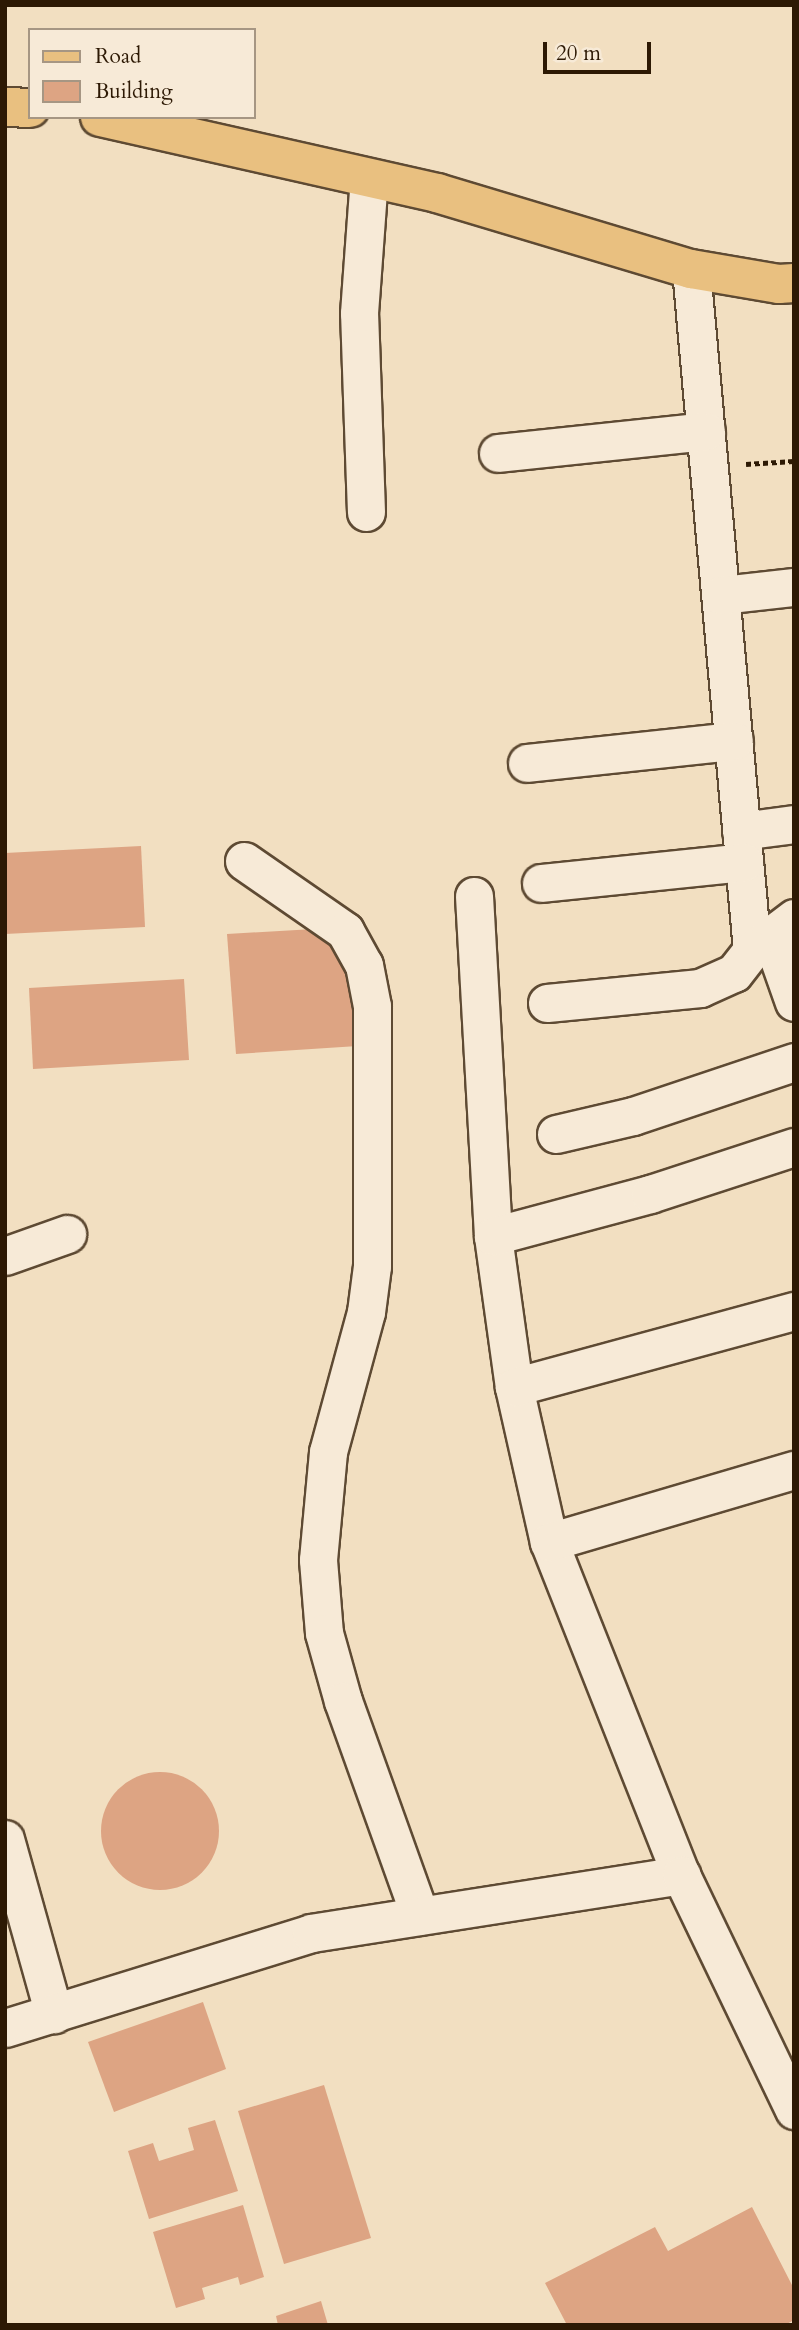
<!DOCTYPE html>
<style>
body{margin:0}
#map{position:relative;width:799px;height:2330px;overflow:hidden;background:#f2dfc1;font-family:Cardo,serif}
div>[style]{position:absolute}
.building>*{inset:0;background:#dda483}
.round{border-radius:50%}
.path>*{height:4.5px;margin-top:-2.25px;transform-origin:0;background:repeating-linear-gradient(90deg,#2d1904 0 5px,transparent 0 8.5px)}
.roads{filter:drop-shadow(2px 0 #5e4a33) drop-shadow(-2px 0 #5e4a33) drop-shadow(0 2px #5e4a33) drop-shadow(0 -2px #5e4a33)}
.minor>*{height:37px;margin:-18.5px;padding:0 18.5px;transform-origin:18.5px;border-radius:18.5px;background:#f7ead7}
.major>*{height:38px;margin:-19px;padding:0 19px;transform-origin:19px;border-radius:19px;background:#e9c080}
span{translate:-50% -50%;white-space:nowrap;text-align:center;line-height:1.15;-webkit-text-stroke:7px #f7ead7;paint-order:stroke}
.frame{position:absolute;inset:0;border:7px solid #2d1904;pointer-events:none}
.legend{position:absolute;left:28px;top:28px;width:228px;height:91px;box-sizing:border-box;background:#f7ead7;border:2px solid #a69683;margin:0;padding:9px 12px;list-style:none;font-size:21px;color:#2d1904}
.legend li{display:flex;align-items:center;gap:14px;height:35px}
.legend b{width:35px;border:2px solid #a69683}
.scale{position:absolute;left:543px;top:42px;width:108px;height:32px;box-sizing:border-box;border:4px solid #2d1904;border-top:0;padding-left:9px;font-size:21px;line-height:24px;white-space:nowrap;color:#2d1904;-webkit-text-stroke:5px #f7ead7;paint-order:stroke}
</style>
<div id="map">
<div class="building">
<div style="clip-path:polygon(141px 846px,145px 927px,5px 934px,5px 853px)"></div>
<div style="clip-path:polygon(365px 926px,373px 1045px,236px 1054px,227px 934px)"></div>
<div style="clip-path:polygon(184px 979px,189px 1060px,33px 1069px,29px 988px)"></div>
<div class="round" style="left:101px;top:1772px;width:118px;height:118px"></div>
<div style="clip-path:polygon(203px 2002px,226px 2069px,114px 2112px,88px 2042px)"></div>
<div style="clip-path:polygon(324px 2085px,371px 2238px,284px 2264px,238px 2111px)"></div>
<div style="clip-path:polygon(215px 2120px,238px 2191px,149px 2219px,128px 2151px,153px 2143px,159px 2161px,194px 2150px,188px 2128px)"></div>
<div style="clip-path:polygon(243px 2205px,264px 2277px,240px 2285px,238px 2277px,202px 2288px,205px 2299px,176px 2308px,153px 2232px)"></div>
<div style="clip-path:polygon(752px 2207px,794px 2289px,794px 2320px,785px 2325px,567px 2325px,545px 2283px,655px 2227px,668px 2251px)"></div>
<div style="clip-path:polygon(321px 2301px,328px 2325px,278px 2325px,276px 2316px)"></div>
</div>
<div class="path">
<div style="left:746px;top:464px;width:48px;rotate:-3.6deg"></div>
</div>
<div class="roads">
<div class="minor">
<div style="left:691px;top:269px;width:684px;rotate:84.88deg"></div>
<div style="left:752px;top:950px;width:53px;rotate:-37.3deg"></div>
<div style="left:498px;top:453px;width:209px;rotate:-6deg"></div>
<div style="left:366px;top:512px;width:199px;rotate:-92deg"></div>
<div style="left:359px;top:313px;width:135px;rotate:-85.8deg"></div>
<div style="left:721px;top:595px;width:73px;rotate:-6.3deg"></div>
<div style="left:527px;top:763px;width:208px;rotate:-6.1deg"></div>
<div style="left:741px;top:831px;width:53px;rotate:-7.5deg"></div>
<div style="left:244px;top:861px;width:123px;rotate:34.7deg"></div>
<div style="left:345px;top:931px;width:39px;rotate:61deg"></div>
<div style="left:364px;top:965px;width:42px;rotate:79deg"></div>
<div style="left:372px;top:1006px;width:260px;rotate:90deg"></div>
<div style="left:372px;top:1266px;width:46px;rotate:97.4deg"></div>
<div style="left:366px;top:1312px;width:145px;rotate:105.2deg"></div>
<div style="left:328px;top:1452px;width:108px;rotate:95.3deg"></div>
<div style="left:318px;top:1560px;width:73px;rotate:85.3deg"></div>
<div style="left:324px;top:1633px;width:71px;rotate:74.4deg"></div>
<div style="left:343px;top:1701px;width:228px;rotate:70.3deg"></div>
<div style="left:541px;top:883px;width:204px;rotate:-5.9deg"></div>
<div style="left:474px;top:896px;width:341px;rotate:86.8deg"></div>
<div style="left:493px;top:1236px;width:152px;rotate:82.1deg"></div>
<div style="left:514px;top:1387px;width:159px;rotate:77.3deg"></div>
<div style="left:549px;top:1542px;width:358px;rotate:68.4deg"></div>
<div style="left:770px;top:934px;width:72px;rotate:70.6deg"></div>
<div style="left:547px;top:1003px;width:154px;rotate:-5.6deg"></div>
<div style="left:700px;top:988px;width:37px;rotate:-24deg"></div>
<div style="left:734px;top:973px;width:29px;rotate:-52deg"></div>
<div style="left:556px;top:1134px;width:79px;rotate:-13.2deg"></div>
<div style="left:633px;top:1116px;width:170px;rotate:-18.5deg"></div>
<div style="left:493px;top:1236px;width:163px;rotate:-15deg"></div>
<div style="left:650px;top:1194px;width:151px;rotate:-18.1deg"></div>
<div style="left:5px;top:1256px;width:66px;rotate:-19.5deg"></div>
<div style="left:514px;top:1387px;width:290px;rotate:-15.2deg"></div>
<div style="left:549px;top:1542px;width:255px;rotate:-16.4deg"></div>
<div style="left:5px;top:1839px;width:182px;rotate:74.4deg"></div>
<div style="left:5px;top:2028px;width:320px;rotate:-17.2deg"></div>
<div style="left:311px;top:1933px;width:375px;rotate:-8.9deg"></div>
<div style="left:681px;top:1875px;width:261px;rotate:64.3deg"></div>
</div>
<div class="major">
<div style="left:5px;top:107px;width:25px;rotate:2deg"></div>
<div style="left:100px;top:117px;width:345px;rotate:12.7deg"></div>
<div style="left:437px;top:193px;width:265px;rotate:16.7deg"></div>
<div style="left:691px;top:269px;width:89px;rotate:9.7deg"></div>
<div style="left:779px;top:284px;width:15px;rotate:-4deg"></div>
</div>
</div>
<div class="frame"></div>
<ul class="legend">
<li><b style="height:9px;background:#e9c080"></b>Road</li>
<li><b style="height:19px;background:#dda483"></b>Building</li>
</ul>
<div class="scale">20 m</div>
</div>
